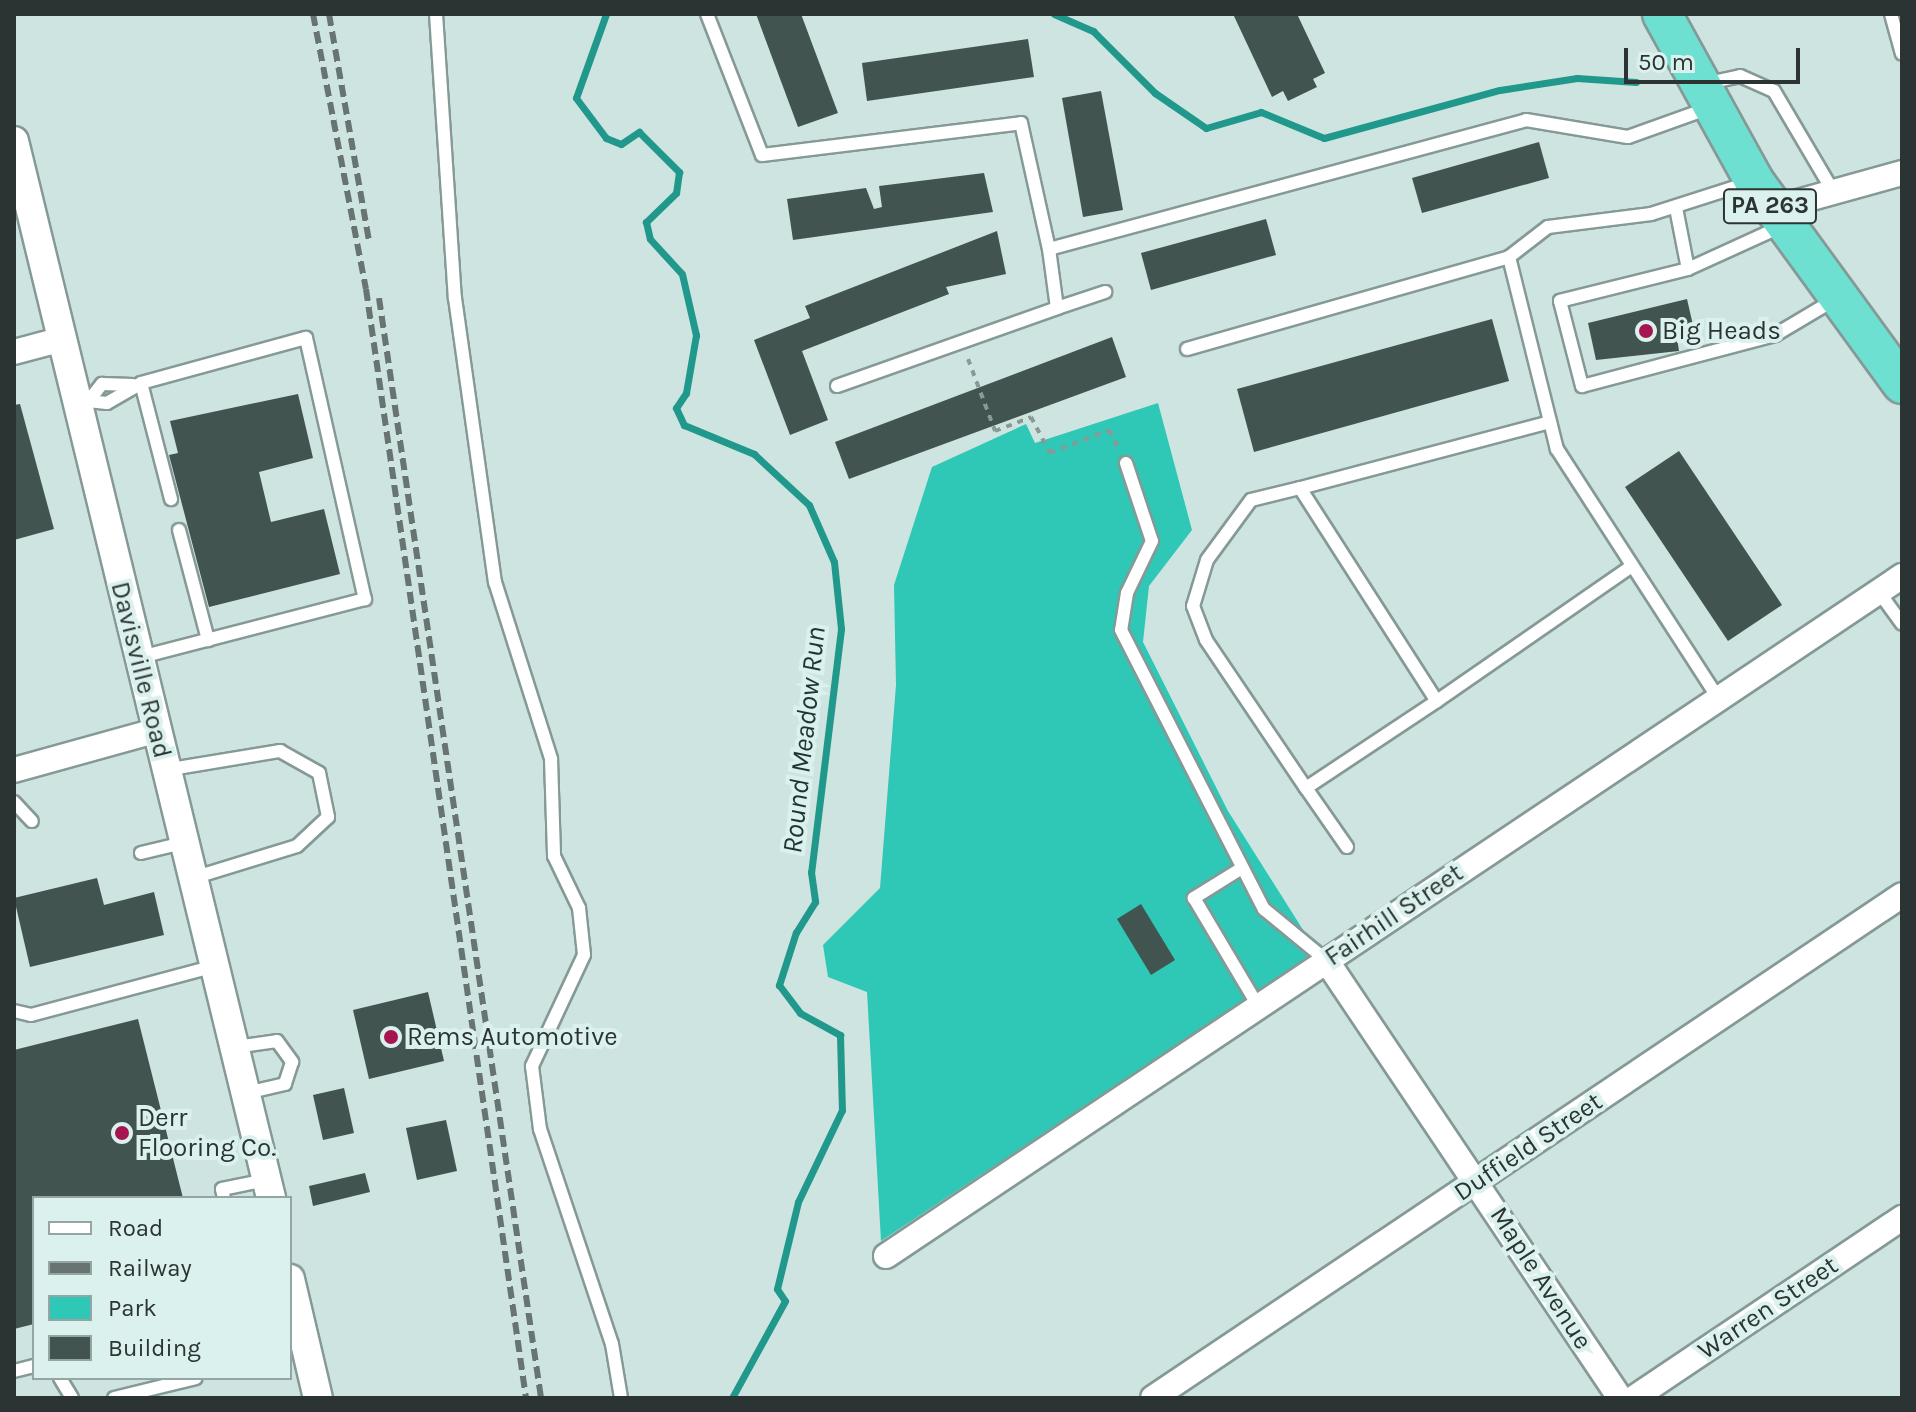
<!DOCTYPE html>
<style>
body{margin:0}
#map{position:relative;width:1916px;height:1412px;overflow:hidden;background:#cee4e0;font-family:Karla,sans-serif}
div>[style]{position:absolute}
.green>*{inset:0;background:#2fc7b6}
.stream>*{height:7px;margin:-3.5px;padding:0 3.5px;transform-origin:3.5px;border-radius:3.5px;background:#20988b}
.building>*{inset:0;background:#415450}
.path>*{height:4px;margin-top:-2px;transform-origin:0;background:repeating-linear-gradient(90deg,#899996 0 6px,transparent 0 12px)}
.roads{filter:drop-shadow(2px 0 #859996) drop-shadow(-2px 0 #859996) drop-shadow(0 2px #859996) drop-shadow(0 -2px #859996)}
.service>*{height:12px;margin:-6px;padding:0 6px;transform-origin:6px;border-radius:6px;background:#fff}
.minor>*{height:24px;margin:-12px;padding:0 12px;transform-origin:12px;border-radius:12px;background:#fff}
.tertiary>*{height:28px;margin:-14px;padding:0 14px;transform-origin:14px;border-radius:14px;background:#fff}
.trunk>*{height:38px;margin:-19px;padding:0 19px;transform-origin:19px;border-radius:19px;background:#6ee0d2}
.rail>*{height:6px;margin-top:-3px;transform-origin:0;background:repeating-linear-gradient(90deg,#677472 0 12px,transparent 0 18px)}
.dots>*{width:22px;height:22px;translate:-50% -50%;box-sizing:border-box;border:4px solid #dbf1ed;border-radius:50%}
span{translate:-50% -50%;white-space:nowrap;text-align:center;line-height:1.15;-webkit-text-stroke:8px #dbf1ed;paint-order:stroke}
.shield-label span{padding:2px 6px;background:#dbf1ed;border:2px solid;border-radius:6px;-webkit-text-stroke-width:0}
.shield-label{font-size:24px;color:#2c3433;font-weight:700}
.poi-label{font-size:26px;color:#2c3433}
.left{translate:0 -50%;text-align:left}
.street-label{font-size:26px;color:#2c3433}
.water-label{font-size:28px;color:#1e3633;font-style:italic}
.frame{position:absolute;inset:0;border:16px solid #2c3433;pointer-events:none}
.legend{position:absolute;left:32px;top:1196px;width:260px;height:184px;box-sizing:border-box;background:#dbf1ed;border:2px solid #95a5a3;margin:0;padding:10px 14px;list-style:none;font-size:24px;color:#2c3433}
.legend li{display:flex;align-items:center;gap:16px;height:40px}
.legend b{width:40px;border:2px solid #95a5a3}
.scale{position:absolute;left:1624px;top:48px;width:176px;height:36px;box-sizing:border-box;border:4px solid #2c3433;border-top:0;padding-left:10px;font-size:24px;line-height:28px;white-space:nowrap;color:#2c3433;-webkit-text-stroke:6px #dbf1ed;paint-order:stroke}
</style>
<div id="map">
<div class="green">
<div style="clip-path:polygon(1158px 403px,1192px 530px,1149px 586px,1143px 642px,1228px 811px,1317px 952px,881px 1241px,867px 992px,828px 977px,823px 945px,880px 888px,896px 685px,894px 585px,932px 467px,1026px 424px,1035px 443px)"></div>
</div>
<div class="stream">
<div style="left:606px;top:14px;width:89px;rotate:109.7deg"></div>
<div style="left:576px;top:98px;width:50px;rotate:53.1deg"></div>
<div style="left:606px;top:138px;width:16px;rotate:22deg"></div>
<div style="left:621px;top:144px;width:22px;rotate:-34deg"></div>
<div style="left:639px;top:132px;width:57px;rotate:45deg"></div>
<div style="left:679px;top:172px;width:21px;rotate:98deg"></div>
<div style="left:676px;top:193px;width:42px;rotate:136deg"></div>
<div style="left:646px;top:222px;width:17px;rotate:77deg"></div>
<div style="left:650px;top:239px;width:47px;rotate:47.6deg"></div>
<div style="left:682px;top:274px;width:63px;rotate:77.1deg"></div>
<div style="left:696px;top:335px;width:59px;rotate:99.8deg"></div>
<div style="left:686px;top:393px;width:18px;rotate:124deg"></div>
<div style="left:676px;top:408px;width:19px;rotate:65deg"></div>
<div style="left:684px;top:425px;width:76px;rotate:22.5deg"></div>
<div style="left:754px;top:454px;width:75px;rotate:42.8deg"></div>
<div style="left:809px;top:505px;width:62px;rotate:66.3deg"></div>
<div style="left:834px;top:562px;width:67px;rotate:84deg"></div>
<div style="left:841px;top:629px;width:245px;rotate:97deg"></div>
<div style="left:811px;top:872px;width:30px;rotate:82deg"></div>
<div style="left:815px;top:902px;width:36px;rotate:122deg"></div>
<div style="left:796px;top:932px;width:56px;rotate:107.8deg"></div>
<div style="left:779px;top:985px;width:35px;rotate:53deg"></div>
<div style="left:800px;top:1013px;width:46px;rotate:28.8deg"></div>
<div style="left:840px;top:1035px;width:75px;rotate:88.5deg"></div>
<div style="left:842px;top:1110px;width:102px;rotate:115.6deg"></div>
<div style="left:798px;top:1202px;width:89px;rotate:103.6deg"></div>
<div style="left:777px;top:1289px;width:14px;rotate:56deg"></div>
<div style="left:785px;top:1301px;width:111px;rotate:118.7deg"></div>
<div style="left:1054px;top:14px;width:43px;rotate:23.6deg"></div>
<div style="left:1093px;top:31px;width:88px;rotate:45deg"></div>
<div style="left:1155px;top:93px;width:62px;rotate:34.5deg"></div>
<div style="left:1206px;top:128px;width:57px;rotate:-16.2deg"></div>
<div style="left:1261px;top:112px;width:68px;rotate:22.4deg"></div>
<div style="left:1324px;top:138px;width:182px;rotate:-15.3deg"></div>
<div style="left:1500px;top:90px;width:78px;rotate:-8.9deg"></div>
<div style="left:1577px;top:78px;width:59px;rotate:3.9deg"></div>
</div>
<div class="building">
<div style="clip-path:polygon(756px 14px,801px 14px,838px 113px,798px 127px)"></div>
<div style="clip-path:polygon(1233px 14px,1297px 14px,1325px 73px,1313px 79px,1317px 87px,1288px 101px,1283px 91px,1272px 97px)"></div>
<div style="clip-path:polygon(1028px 39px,1034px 77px,867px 101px,862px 63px)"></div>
<div style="clip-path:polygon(1101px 91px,1123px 210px,1083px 217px,1062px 98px)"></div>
<div style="clip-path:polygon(1539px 142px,1549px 178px,1422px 213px,1412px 178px)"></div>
<div style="clip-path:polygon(984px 173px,993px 212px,793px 240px,787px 199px,866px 188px,874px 209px,882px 207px,879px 186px)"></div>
<div style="clip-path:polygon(1266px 219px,1276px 255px,1151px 290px,1141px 253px)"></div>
<div style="clip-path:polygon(997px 231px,1006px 274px,946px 287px,949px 294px,802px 351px,828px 420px,790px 435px,754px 340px,810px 318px,805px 306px)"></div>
<div style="clip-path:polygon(1687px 299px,1695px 334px,1677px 338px,1679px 351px,1596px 360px,1588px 323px)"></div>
<div style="clip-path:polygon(1492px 319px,1509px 381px,1254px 452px,1237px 389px)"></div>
<div style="clip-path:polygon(1112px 337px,1126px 377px,849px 479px,835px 442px)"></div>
<div style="clip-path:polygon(298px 394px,313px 458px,259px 472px,271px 522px,324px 509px,340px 574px,209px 607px,169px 455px,178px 453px,170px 421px)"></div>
<div style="clip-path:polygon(20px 404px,54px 529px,14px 540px,14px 405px)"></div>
<div style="clip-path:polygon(1679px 451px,1782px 605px,1728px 641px,1625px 487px)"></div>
<div style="clip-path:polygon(97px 878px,104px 905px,154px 892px,164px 935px,30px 967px,14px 898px)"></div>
<div style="clip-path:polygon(1141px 904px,1175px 960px,1151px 975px,1117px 919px)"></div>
<div style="clip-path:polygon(428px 992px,444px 1061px,369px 1079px,353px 1010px)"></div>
<div style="clip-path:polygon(138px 1019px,183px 1198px,34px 1198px,34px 1324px,14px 1329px,14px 1050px)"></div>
<div style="clip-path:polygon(344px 1088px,354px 1133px,323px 1140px,313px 1095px)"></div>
<div style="clip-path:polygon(446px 1120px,457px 1171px,417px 1180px,406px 1128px)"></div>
<div style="clip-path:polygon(365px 1173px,370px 1192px,313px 1206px,309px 1186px)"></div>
</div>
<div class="path">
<div style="left:968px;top:359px;width:77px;rotate:69.4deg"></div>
<div style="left:995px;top:431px;width:39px;rotate:-21deg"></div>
<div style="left:1031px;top:417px;width:41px;rotate:62.2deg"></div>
<div style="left:1050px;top:453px;width:63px;rotate:-21.3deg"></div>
<div style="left:1109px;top:430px;width:19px;rotate:62deg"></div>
</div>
<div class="roads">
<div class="service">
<div style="left:436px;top:14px;width:285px;rotate:86.2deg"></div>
<div style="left:455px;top:298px;width:287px;rotate:82deg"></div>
<div style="left:495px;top:582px;width:186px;rotate:72.4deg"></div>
<div style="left:551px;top:759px;width:97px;rotate:88.2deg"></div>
<div style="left:554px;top:856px;width:58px;rotate:64.3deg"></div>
<div style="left:579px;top:908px;width:47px;rotate:83.9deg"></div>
<div style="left:584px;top:955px;width:123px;rotate:115.1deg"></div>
<div style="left:532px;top:1066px;width:64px;rotate:82.8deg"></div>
<div style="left:540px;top:1129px;width:227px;rotate:71.5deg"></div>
<div style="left:612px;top:1344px;width:55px;rotate:80.5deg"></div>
<div style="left:707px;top:14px;width:151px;rotate:68.7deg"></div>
<div style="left:762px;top:155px;width:261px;rotate:-7deg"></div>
<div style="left:1021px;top:123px;width:129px;rotate:77.5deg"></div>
<div style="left:1049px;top:249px;width:494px;rotate:-15.1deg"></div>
<div style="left:1526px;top:120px;width:103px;rotate:9.5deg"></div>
<div style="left:1628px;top:137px;width:86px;rotate:-19.7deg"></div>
<div style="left:1891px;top:14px;width:41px;rotate:74.6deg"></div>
<div style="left:1708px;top:83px;width:33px;rotate:-12deg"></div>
<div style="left:1740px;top:76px;width:37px;rotate:24deg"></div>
<div style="left:1774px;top:91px;width:118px;rotate:59.5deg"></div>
<div style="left:1676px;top:208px;width:62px;rotate:78.9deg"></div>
<div style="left:1780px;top:227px;width:101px;rotate:155.5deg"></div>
<div style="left:1688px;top:269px;width:132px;rotate:166deg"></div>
<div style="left:1560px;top:301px;width:88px;rotate:75.5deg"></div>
<div style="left:1582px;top:386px;width:200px;rotate:-14.8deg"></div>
<div style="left:1775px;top:335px;width:69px;rotate:-30.7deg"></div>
<div style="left:1509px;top:257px;width:198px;rotate:76deg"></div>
<div style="left:1557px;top:449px;width:298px;rotate:57.1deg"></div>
<div style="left:1057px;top:308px;width:51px;rotate:-18.4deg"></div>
<div style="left:1187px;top:349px;width:335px;rotate:-15.9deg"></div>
<div style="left:1509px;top:257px;width:49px;rotate:-37.6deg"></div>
<div style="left:1548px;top:227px;width:104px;rotate:-7.2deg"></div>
<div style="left:1651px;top:214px;width:105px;rotate:-17.7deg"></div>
<div style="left:141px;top:383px;width:120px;rotate:75.5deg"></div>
<div style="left:837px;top:386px;width:233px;rotate:-19.5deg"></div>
<div style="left:1057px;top:308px;width:60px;rotate:-97.7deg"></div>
<div style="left:91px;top:398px;width:18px;rotate:-52deg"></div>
<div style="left:102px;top:384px;width:31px;rotate:2deg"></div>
<div style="left:78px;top:400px;width:29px;rotate:6deg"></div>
<div style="left:107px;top:403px;width:39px;rotate:-30deg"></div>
<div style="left:141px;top:383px;width:171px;rotate:-15.3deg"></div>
<div style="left:306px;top:338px;width:268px;rotate:77.3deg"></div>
<div style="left:365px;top:599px;width:232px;rotate:165.5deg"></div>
<div style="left:1550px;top:422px;width:259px;rotate:165.2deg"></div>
<div style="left:1300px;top:488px;width:253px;rotate:57.3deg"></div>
<div style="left:1437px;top:701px;width:237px;rotate:-34.7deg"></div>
<div style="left:1126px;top:463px;width:82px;rotate:71.6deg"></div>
<div style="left:1152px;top:541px;width:58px;rotate:115.7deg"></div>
<div style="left:1127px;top:593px;width:37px;rotate:99deg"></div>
<div style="left:1121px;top:630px;width:314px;rotate:62.9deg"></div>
<div style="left:1264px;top:909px;width:80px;rotate:39.4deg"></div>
<div style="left:1300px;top:488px;width:50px;rotate:166.2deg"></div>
<div style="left:1251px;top:500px;width:74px;rotate:126.3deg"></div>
<div style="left:1207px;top:560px;width:48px;rotate:106.9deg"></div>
<div style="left:1193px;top:606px;width:36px;rotate:69deg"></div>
<div style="left:1206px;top:640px;width:179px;rotate:56deg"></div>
<div style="left:179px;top:530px;width:114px;rotate:75.2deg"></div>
<div style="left:1879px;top:592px;width:39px;rotate:54deg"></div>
<div style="left:165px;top:770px;width:117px;rotate:-9.4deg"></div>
<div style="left:280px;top:751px;width:45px;rotate:29.4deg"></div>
<div style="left:319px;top:773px;width:45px;rotate:78.4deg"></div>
<div style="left:328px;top:817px;width:42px;rotate:136.9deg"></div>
<div style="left:297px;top:846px;width:109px;rotate:162.9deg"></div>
<div style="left:14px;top:802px;width:26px;rotate:47deg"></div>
<div style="left:1347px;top:847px;width:72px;rotate:-124.8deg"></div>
<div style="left:1306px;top:788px;width:157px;rotate:-33.6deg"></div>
<div style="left:141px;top:853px;width:43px;rotate:-13.4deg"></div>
<div style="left:1242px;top:868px;width:57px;rotate:148deg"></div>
<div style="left:1194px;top:898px;width:126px;rotate:59.3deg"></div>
<div style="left:14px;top:1011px;width:17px;rotate:13deg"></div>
<div style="left:31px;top:1015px;width:187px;rotate:-14.9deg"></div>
<div style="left:235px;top:1047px;width:42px;rotate:-8.1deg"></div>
<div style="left:277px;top:1041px;width:26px;rotate:54deg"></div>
<div style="left:292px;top:1062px;width:23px;rotate:108deg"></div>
<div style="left:285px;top:1084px;width:39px;rotate:167deg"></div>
<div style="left:224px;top:1198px;width:9px;rotate:-103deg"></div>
<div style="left:222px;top:1189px;width:45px;rotate:-11.6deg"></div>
<div style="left:14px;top:1371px;width:21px;rotate:-14deg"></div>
<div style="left:60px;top:1378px;width:23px;rotate:59deg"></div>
<div style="left:114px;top:1398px;width:84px;rotate:-13.7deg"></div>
</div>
<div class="minor">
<div style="left:1772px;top:209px;width:135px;rotate:-15.5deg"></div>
<div style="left:14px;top:352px;width:51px;rotate:-14.9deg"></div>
<div style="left:14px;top:770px;width:146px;rotate:-15.5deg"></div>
<div style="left:1326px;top:960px;width:528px;rotate:56.13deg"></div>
<div style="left:886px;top:1256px;width:1223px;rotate:-33.79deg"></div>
<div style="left:1153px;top:1398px;width:902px;rotate:-33.88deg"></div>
<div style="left:1634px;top:1398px;width:323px;rotate:-33.9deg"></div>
</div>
<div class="tertiary">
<div style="left:14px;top:141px;width:1088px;rotate:76.33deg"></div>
<div style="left:290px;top:1279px;width:122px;rotate:76.8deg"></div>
</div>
<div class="trunk">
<div style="left:1662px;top:14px;width:191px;rotate:61.1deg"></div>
<div style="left:1754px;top:181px;width:251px;rotate:53.9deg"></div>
</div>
</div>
<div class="rail">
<div style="left:313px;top:14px;width:280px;rotate:79.1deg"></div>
<div style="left:366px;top:289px;width:1120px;rotate:81.79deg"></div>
<div style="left:329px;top:14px;width:231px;rotate:80deg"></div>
<div style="left:379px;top:298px;width:1112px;rotate:81.62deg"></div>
</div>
<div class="dots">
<div style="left:1646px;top:331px;background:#a61552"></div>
<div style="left:391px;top:1037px;background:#a61552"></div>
<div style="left:122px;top:1133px;background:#a61552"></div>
</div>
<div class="shield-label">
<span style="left:1770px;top:206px">PA 263</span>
</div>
<div class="poi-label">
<span class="left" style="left:1662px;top:331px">Big Heads</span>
<span class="left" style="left:407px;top:1037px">Rems Automotive</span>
<span class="left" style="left:138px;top:1133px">Derr<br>Flooring Co.</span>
</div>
<div class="street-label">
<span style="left:141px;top:670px;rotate:76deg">Davisville Road</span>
<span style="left:1394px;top:915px;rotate:-34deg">Fairhill Street</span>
<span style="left:1528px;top:1147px;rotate:-34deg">Duffield Street</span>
<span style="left:1541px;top:1278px;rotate:57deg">Maple Avenue</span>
<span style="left:1768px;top:1308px;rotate:-34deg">Warren Street</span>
</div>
<div class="water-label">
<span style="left:804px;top:740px;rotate:-84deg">Round Meadow Run</span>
</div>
<div class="frame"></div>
<ul class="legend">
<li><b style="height:10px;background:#fff"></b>Road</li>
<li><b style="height:10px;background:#677472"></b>Railway</li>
<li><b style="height:22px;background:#2fc7b6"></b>Park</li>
<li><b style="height:22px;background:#415450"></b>Building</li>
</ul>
<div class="scale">50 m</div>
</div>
